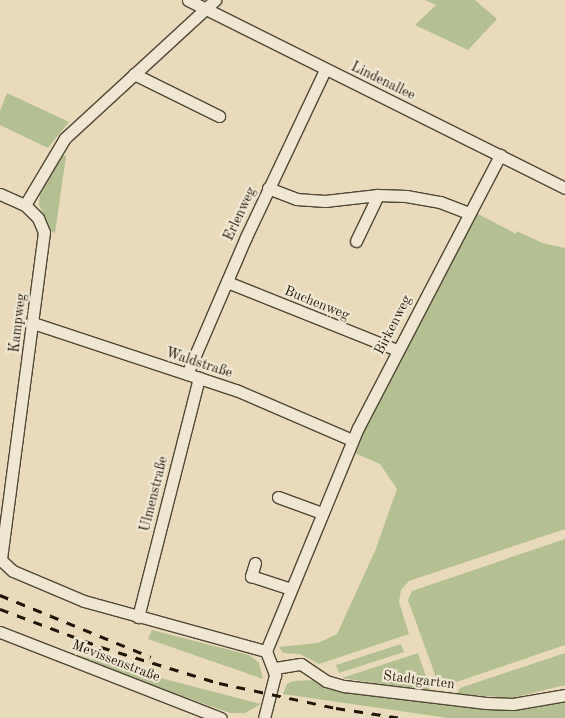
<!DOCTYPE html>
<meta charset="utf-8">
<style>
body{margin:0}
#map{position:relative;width:565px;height:718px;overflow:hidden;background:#e8dabb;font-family:"Old Standard TT",serif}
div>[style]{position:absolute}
.green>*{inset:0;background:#b4c092}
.roads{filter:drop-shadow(1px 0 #514736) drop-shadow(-1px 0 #514736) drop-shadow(0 1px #514736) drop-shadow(0 -1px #514736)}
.minor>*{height:11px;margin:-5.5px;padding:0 5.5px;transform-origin:5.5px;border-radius:5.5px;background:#f0e7d3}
.rail>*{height:2.5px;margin-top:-1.25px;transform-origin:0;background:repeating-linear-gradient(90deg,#1f1609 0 9px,transparent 0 18px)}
span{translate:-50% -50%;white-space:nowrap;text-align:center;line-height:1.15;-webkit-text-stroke:4.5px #f0e7d3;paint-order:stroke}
.street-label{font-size:14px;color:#1f1609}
</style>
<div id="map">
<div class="green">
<div style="clip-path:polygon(425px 0,475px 0,497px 19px,468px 50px,415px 25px,436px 5px)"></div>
<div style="clip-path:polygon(7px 93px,69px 122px,48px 148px,0 125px,0 111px)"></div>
<div style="clip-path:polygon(61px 155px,66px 156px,55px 233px,52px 232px,39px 205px,40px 195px)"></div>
<div style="clip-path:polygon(476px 213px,516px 234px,517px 231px,542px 243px,565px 248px,565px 529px,409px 581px,401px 590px,399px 602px,409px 634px,319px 664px,300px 654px,283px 653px,279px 647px,318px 643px,337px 634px,375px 551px,397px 489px,380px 464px,352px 452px)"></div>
<div style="clip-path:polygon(565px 539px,565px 645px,445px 686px,437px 680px,408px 600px,412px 591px)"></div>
<div style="clip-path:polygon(152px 630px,249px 655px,259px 663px,263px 679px,148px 639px)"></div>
<div style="clip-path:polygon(401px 644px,404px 652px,339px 673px,336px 665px)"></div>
<div style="clip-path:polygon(63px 651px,149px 675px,261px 704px,245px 713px,230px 713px,113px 672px)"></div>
<div style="clip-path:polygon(418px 653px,431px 692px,342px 678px)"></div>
<div style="clip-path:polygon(565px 653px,565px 685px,512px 698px,457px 694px,460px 688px)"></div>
<div style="clip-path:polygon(317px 680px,327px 689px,474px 707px,500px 709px,565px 701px,565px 718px,448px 718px,283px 694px,287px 684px,293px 681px)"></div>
</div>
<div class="roads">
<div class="minor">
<div style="left:188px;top:0;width:421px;rotate:26.5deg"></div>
<div style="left:134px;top:74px;width:95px;rotate:26.3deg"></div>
<div style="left:268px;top:188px;width:30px;rotate:21deg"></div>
<div style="left:296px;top:199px;width:29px;rotate:4deg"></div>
<div style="left:325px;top:201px;width:53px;rotate:-6.5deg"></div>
<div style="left:378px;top:195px;width:28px;rotate:2deg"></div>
<div style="left:406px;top:196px;width:35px;rotate:10deg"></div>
<div style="left:440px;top:202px;width:30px;rotate:21deg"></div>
<div style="left:0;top:194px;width:27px;rotate:24deg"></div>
<div style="left:25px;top:205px;width:18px;rotate:45deg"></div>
<div style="left:38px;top:218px;width:15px;rotate:67deg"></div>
<div style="left:44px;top:232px;width:331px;rotate:97.5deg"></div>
<div style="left:1px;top:560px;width:16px;rotate:43deg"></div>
<div style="left:13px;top:571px;width:77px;rotate:22.9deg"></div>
<div style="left:84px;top:601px;width:189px;rotate:15.4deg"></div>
<div style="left:266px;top:651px;width:26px;rotate:69deg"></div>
<div style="left:275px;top:675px;width:44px;rotate:104.3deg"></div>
<div style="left:25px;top:205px;width:78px;rotate:-59.2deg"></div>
<div style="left:65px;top:138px;width:204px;rotate:-42.6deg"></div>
<div style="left:356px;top:241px;width:51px;rotate:-64.4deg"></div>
<div style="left:227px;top:282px;width:183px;rotate:21.8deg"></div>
<div style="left:33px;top:323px;width:214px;rotate:18.3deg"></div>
<div style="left:236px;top:390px;width:126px;rotate:23.3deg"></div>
<div style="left:187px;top:374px;width:149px;rotate:-66.7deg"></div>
<div style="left:246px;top:237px;width:185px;rotate:-64.7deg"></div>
<div style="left:278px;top:497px;width:47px;rotate:20deg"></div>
<div style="left:255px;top:563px;width:14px;rotate:107deg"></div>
<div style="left:251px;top:576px;width:42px;rotate:18deg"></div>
<div style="left:138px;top:617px;width:247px;rotate:-75.7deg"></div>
<div style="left:0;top:632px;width:237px;rotate:21.3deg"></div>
<div style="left:266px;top:651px;width:241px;rotate:-67.6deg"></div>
<div style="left:358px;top:428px;width:308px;rotate:-62.5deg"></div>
<div style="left:275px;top:668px;width:26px;rotate:-9deg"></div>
<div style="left:301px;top:664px;width:30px;rotate:34deg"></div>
<div style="left:326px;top:681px;width:19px;rotate:16deg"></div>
<div style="left:344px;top:686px;width:143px;rotate:6.8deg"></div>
<div style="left:486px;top:703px;width:27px;rotate:2deg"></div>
<div style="left:513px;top:704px;width:53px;rotate:-9.8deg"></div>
</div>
</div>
<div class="rail">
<div style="left:0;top:595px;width:163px;rotate:22.3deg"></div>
<div style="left:0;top:609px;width:108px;rotate:20.6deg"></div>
<div style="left:101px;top:647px;width:123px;rotate:17deg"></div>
<div style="left:219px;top:683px;width:120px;rotate:12.1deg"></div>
<div style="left:336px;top:708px;width:66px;rotate:8.7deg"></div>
</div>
<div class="street-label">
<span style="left:383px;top:81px;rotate:26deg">Lindenallee</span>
<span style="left:240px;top:214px;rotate:-65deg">Erlenweg</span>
<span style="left:317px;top:303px;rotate:22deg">Buchenweg</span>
<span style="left:18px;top:323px;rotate:-83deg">Kampweg</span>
<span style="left:393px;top:325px;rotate:-63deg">Birkenweg</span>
<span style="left:199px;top:363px;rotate:18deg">Waldstraße</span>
<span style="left:154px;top:494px;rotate:-76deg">Ulmenstraße</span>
<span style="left:116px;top:661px;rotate:21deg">Mevissenstraße</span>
<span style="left:419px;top:680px;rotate:7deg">Stadtgarten</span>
</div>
</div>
